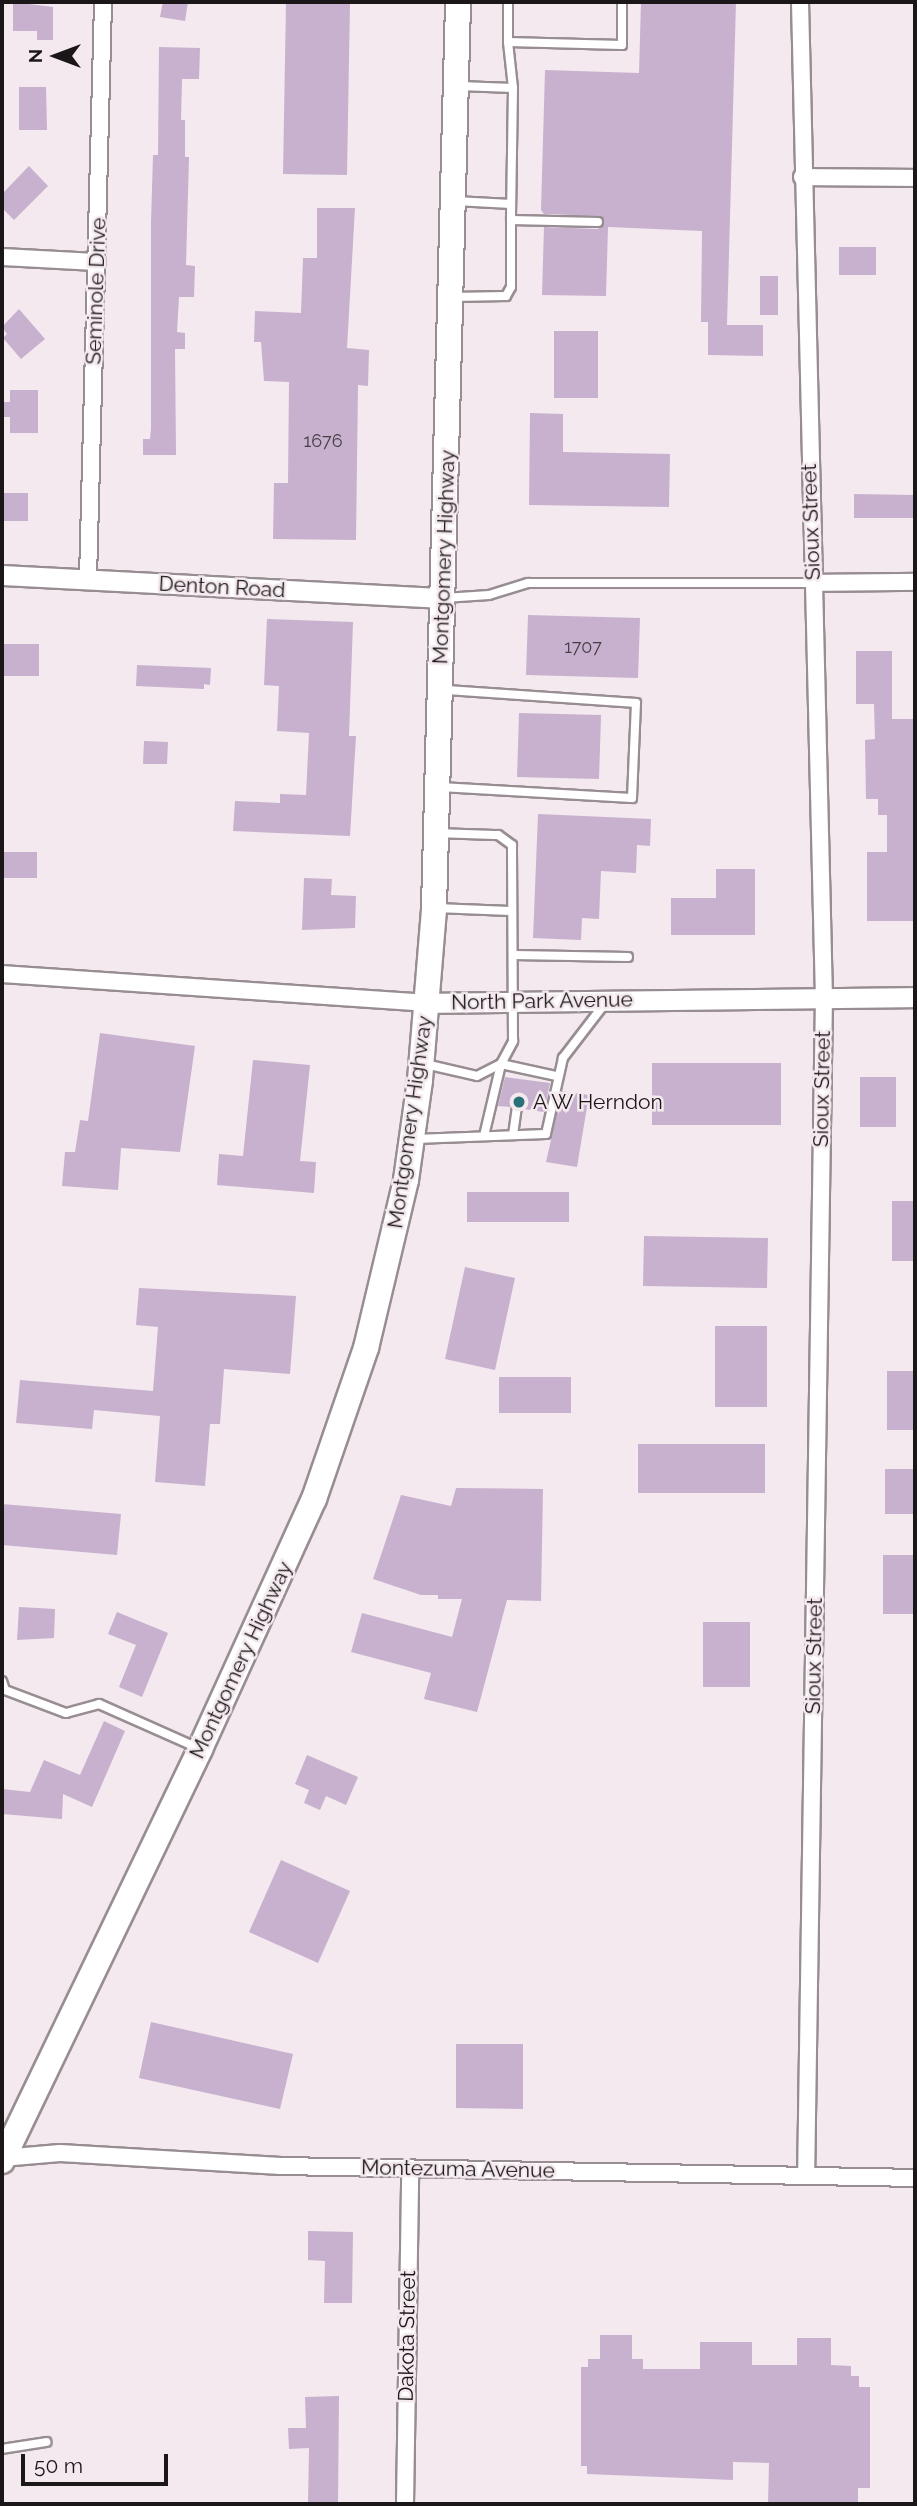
<!DOCTYPE html>
<style>
body{margin:0}
#map{position:relative;width:917px;height:2506px;overflow:hidden;background:#f4e9ee;font-family:Raleway,sans-serif}
div>[style]{position:absolute}
.building>*{inset:0;background:#c7b1ce}
.roads{filter:drop-shadow(2px 0 #978d92) drop-shadow(-2px 0 #978d92) drop-shadow(0 2px #978d92) drop-shadow(0 -2px #978d92)}
.service>*{height:8px;margin:-4px;padding:0 4px;transform-origin:4px;border-radius:4px;background:#fff}
.minor>*{height:16px;margin:-8px;padding:0 8px;transform-origin:8px;border-radius:8px;background:#fff}
.tertiary>*{height:19px;margin:-9.5px;padding:0 9.5px;transform-origin:9.5px;border-radius:9.5px;background:#fff}
.primary>*{height:24px;margin:-12px;padding:0 12px;transform-origin:12px;border-radius:12px;background:#fff}
.dots>*{width:19px;height:19px;translate:-50% -50%;box-sizing:border-box;border:4px solid #f4e9ee;border-radius:50%}
span{translate:-50% -50%;white-space:nowrap;text-align:center;line-height:1.15;-webkit-text-stroke:5px #f4e9ee;paint-order:stroke}
.number-label{font-size:18px;color:#463e46}
.number-label span{-webkit-text-stroke-width:0}
.street-label{font-size:21px;color:#1b1719}
.poi-label{font-size:21px;color:#1b1719}
.left{translate:0 -50%;text-align:left}
.frame{position:absolute;inset:0;border:4px solid #1b1719;pointer-events:none}
.north{position:absolute;left:21px;top:21px;width:70px;height:70px;-webkit-text-stroke:5px #f4e9ee;paint-order:stroke;rotate:270deg;font-size:19px;font-weight:700;line-height:28px;text-align:center;color:#1b1719}
.north::after{content:'';display:block;margin:auto;width:24px;height:32px;background:#1b1719;clip-path:polygon(50% 0,100% 100%,50% 72%,0 100%)}
.scale{position:absolute;left:21px;top:2454px;width:147px;height:32px;box-sizing:border-box;border:4px solid #1b1719;border-top:0;padding-left:9px;font-size:21px;line-height:24px;white-space:nowrap;color:#1b1719;-webkit-text-stroke:5px #f4e9ee;paint-order:stroke}
</style>
<div id="map">
<div class="building">
<div style="clip-path:polygon(13px 2px,53px 7px,53px 40px,37px 40px,37px 31px,13px 31px)"></div>
<div style="clip-path:polygon(163px 2px,188px 2px,185px 21px,160px 17px)"></div>
<div style="clip-path:polygon(286px 2px,350px 2px,347px 175px,283px 174px)"></div>
<div style="clip-path:polygon(641px 2px,736px 2px,727px 325px,763px 325px,763px 356px,708px 355px,708px 322px,701px 322px,702px 231px,608px 227px,606px 296px,542px 295px,544px 227px,598px 229px,604px 221px,599px 216px,544px 214px,541px 210px,545px 70px,639px 73px)"></div>
<div style="clip-path:polygon(159px 47px,200px 48px,199px 79px,182px 79px,181px 120px,185px 120px,185px 157px,189px 157px,186px 265px,195px 266px,194px 297px,179px 297px,177px 332px,185px 333px,185px 349px,175px 349px,176px 455px,143px 455px,143px 439px,150px 439px,151px 428px,151px 222px,153px 155px,158px 155px)"></div>
<div style="clip-path:polygon(19px 87px,46px 87px,47px 130px,19px 130px)"></div>
<div style="clip-path:polygon(29px 166px,48px 186px,14px 220px,2px 208px,2px 194px)"></div>
<div style="clip-path:polygon(317px 208px,355px 208px,347px 348px,369px 350px,368px 386px,358px 385px,356px 540px,273px 539px,274px 483px,288px 483px,289px 382px,264px 381px,261px 342px,254px 342px,255px 311px,301px 313px,303px 258px,317px 258px)"></div>
<div style="clip-path:polygon(839px 247px,876px 247px,876px 275px,839px 275px)"></div>
<div style="clip-path:polygon(760px 276px,778px 276px,778px 315px,760px 315px)"></div>
<div style="clip-path:polygon(19px 309px,45px 339px,21px 359px,3px 338px,7px 334px,2px 327px)"></div>
<div style="clip-path:polygon(554px 331px,598px 331px,598px 398px,554px 398px)"></div>
<div style="clip-path:polygon(10px 390px,38px 390px,38px 433px,10px 433px,10px 417px,2px 417px,2px 402px,10px 402px)"></div>
<div style="clip-path:polygon(530px 413px,563px 414px,563px 452px,670px 454px,669px 507px,529px 505px)"></div>
<div style="clip-path:polygon(2px 493px,28px 493px,28px 521px,2px 521px)"></div>
<div style="clip-path:polygon(854px 494px,915px 495px,915px 518px,854px 518px)"></div>
<div style="clip-path:polygon(528px 615px,640px 618px,638px 678px,526px 675px)"></div>
<div style="clip-path:polygon(267px 619px,353px 622px,349px 736px,356px 736px,350px 836px,233px 831px,235px 801px,280px 803px,280px 794px,306px 795px,309px 733px,277px 731px,279px 686px,264px 685px)"></div>
<div style="clip-path:polygon(4px 644px,39px 644px,39px 676px,4px 676px)"></div>
<div style="clip-path:polygon(856px 651px,892px 651px,892px 719px,915px 719px,915px 921px,867px 921px,867px 852px,887px 852px,887px 815px,878px 815px,878px 799px,866px 799px,865px 740px,875px 739px,874px 704px,856px 704px)"></div>
<div style="clip-path:polygon(137px 665px,211px 668px,210px 685px,204px 684px,204px 689px,136px 686px)"></div>
<div style="clip-path:polygon(519px 713px,601px 715px,599px 779px,517px 777px)"></div>
<div style="clip-path:polygon(144px 741px,168px 742px,167px 764px,143px 764px)"></div>
<div style="clip-path:polygon(538px 814px,651px 819px,650px 846px,637px 845px,636px 873px,601px 871px,599px 919px,582px 918px,581px 940px,533px 938px)"></div>
<div style="clip-path:polygon(2px 852px,37px 852px,37px 878px,2px 878px)"></div>
<div style="clip-path:polygon(716px 869px,755px 869px,755px 935px,671px 935px,671px 898px,716px 898px)"></div>
<div style="clip-path:polygon(304px 878px,332px 879px,331px 895px,356px 896px,355px 928px,302px 930px)"></div>
<div style="clip-path:polygon(100px 1033px,195px 1046px,180px 1152px,121px 1148px,118px 1190px,62px 1186px,65px 1152px,75px 1152px,80px 1120px,88px 1121px)"></div>
<div style="clip-path:polygon(253px 1060px,310px 1065px,300px 1161px,316px 1162px,314px 1193px,217px 1185px,219px 1154px,243px 1156px)"></div>
<div style="clip-path:polygon(652px 1063px,781px 1063px,781px 1125px,652px 1125px)"></div>
<div style="clip-path:polygon(505px 1077px,550px 1083px,544px 1112px,523px 1109px,517px 1102px,510px 1107px,498px 1106px)"></div>
<div style="clip-path:polygon(860px 1077px,896px 1077px,896px 1127px,860px 1127px)"></div>
<div style="clip-path:polygon(562px 1091px,589px 1095px,577px 1167px,546px 1162px)"></div>
<div style="clip-path:polygon(467px 1192px,569px 1192px,569px 1222px,467px 1222px)"></div>
<div style="clip-path:polygon(892px 1201px,915px 1201px,915px 1261px,892px 1261px)"></div>
<div style="clip-path:polygon(644px 1236px,768px 1238px,767px 1288px,643px 1286px)"></div>
<div style="clip-path:polygon(465px 1267px,515px 1278px,495px 1370px,445px 1359px)"></div>
<div style="clip-path:polygon(139px 1288px,296px 1296px,290px 1374px,224px 1369px,220px 1424px,210px 1424px,205px 1486px,155px 1482px,160px 1416px,94px 1410px,92px 1429px,16px 1423px,20px 1380px,153px 1391px,158px 1327px,136px 1325px)"></div>
<div style="clip-path:polygon(715px 1326px,767px 1326px,767px 1407px,715px 1407px)"></div>
<div style="clip-path:polygon(887px 1371px,915px 1371px,915px 1430px,887px 1430px)"></div>
<div style="clip-path:polygon(499px 1377px,571px 1377px,571px 1413px,499px 1413px)"></div>
<div style="clip-path:polygon(638px 1444px,765px 1444px,765px 1493px,638px 1493px)"></div>
<div style="clip-path:polygon(885px 1469px,915px 1469px,915px 1514px,885px 1514px)"></div>
<div style="clip-path:polygon(456px 1488px,543px 1489px,541px 1601px,507px 1600px,477px 1712px,424px 1699px,431px 1673px,351px 1652px,362px 1613px,452px 1637px,462px 1599px,438px 1599px,438px 1595px,421px 1595px,373px 1579px,401px 1495px,451px 1506px)"></div>
<div style="clip-path:polygon(2px 1504px,121px 1514px,117px 1555px,2px 1545px)"></div>
<div style="clip-path:polygon(883px 1555px,915px 1555px,915px 1614px,883px 1614px)"></div>
<div style="clip-path:polygon(19px 1607px,55px 1609px,54px 1638px,17px 1640px)"></div>
<div style="clip-path:polygon(117px 1612px,168px 1633px,142px 1697px,119px 1687px,136px 1645px,108px 1634px)"></div>
<div style="clip-path:polygon(703px 1622px,750px 1622px,750px 1687px,703px 1687px)"></div>
<div style="clip-path:polygon(104px 1721px,125px 1731px,92px 1807px,63px 1794px,62px 1819px,2px 1814px,2px 1789px,30px 1792px,44px 1760px,80px 1775px)"></div>
<div style="clip-path:polygon(307px 1755px,358px 1777px,346px 1805px,326px 1796px,320px 1810px,304px 1803px,309px 1790px,295px 1784px)"></div>
<div style="clip-path:polygon(281px 1860px,350px 1891px,318px 1963px,249px 1932px)"></div>
<div style="clip-path:polygon(151px 2022px,293px 2054px,280px 2109px,139px 2078px)"></div>
<div style="clip-path:polygon(456px 2044px,523px 2044px,523px 2109px,456px 2108px)"></div>
<div style="clip-path:polygon(308px 2231px,353px 2232px,352px 2303px,324px 2303px,325px 2261px,308px 2260px)"></div>
<div style="clip-path:polygon(600px 2335px,632px 2335px,632px 2359px,643px 2359px,643px 2369px,700px 2369px,700px 2342px,752px 2342px,752px 2365px,797px 2365px,797px 2338px,831px 2338px,831px 2365px,851px 2366px,851px 2376px,859px 2376px,859px 2387px,870px 2387px,870px 2488px,858px 2488px,858px 2504px,768px 2504px,769px 2463px,733px 2462px,733px 2480px,587px 2474px,587px 2466px,581px 2466px,581px 2367px,588px 2367px,588px 2359px,600px 2359px)"></div>
<div style="clip-path:polygon(339px 2396px,338px 2504px,308px 2504px,309px 2448px,289px 2449px,288px 2428px,306px 2428px,305px 2397px)"></div>
</div>
<div class="roads">
<div class="service">
<div style="left:508px;top:2px;width:40px;rotate:90deg"></div>
<div style="left:508px;top:42px;width:114px;rotate:1.5deg"></div>
<div style="left:622px;top:45px;width:43px;rotate:-90deg"></div>
<div style="left:508px;top:42px;width:46px;rotate:83.8deg"></div>
<div style="left:513px;top:88px;width:132px;rotate:90.9deg"></div>
<div style="left:511px;top:220px;width:87px;rotate:1.3deg"></div>
<div style="left:459px;top:86px;width:54px;rotate:2.1deg"></div>
<div style="left:455px;top:201px;width:56px;rotate:3.1deg"></div>
<div style="left:453px;top:297px;width:53px;rotate:-1.1deg"></div>
<div style="left:506px;top:296px;width:10px;rotate:-61deg"></div>
<div style="left:511px;top:287px;width:67px;rotate:-90deg"></div>
<div style="left:444px;top:598px;width:45px;rotate:-3.8deg"></div>
<div style="left:489px;top:595px;width:41px;rotate:-17.1deg"></div>
<div style="left:528px;top:583px;width:285px"></div>
<div style="left:440px;top:787px;width:192px;rotate:3.3deg"></div>
<div style="left:632px;top:798px;width:95px;rotate:-87.6deg"></div>
<div style="left:636px;top:703px;width:193px;rotate:-176.1deg"></div>
<div style="left:436px;top:908px;width:74px;rotate:2.3deg"></div>
<div style="left:514px;top:955px;width:114px;rotate:1deg"></div>
<div style="left:425px;top:1064px;width:53px;rotate:13deg"></div>
<div style="left:477px;top:1076px;width:27px;rotate:-27deg"></div>
<div style="left:501px;top:1064px;width:26px;rotate:-62deg"></div>
<div style="left:513px;top:1041px;width:196px;rotate:-90.3deg"></div>
<div style="left:512px;top:845px;width:17px;rotate:-144deg"></div>
<div style="left:498px;top:835px;width:59px;rotate:-178.1deg"></div>
<div style="left:513px;top:1135px;width:27px;rotate:-82deg"></div>
<div style="left:484px;top:1136px;width:74px;rotate:-76.7deg"></div>
<div style="left:501px;top:1064px;width:56px;rotate:12.3deg"></div>
<div style="left:415px;top:1139px;width:131px;rotate:-2.2deg"></div>
<div style="left:546px;top:1134px;width:78px;rotate:-77.4deg"></div>
<div style="left:563px;top:1058px;width:71px;rotate:-52.5deg"></div>
<div style="left:2px;top:1681px;width:9px;rotate:72deg"></div>
<div style="left:5px;top:1690px;width:65px;rotate:20.7deg"></div>
<div style="left:66px;top:1713px;width:34px;rotate:-15deg"></div>
<div style="left:99px;top:1704px;width:108px;rotate:24deg"></div>
<div style="left:2px;top:2449px;width:45px;rotate:-9deg"></div>
</div>
<div class="minor">
<div style="left:800px;top:2px;width:995px;rotate:88.62deg"></div>
<div style="left:824px;top:997px;width:1179px;rotate:90.87deg"></div>
<div style="left:802px;top:177px;width:113px;rotate:0.5deg"></div>
<div style="left:2px;top:257px;width:95px;rotate:3deg"></div>
<div style="left:88px;top:579px;width:577px;rotate:-88.51deg"></div>
<div style="left:813px;top:583px;width:102px;rotate:-0.6deg"></div>
<div style="left:2px;top:974px;width:427px;rotate:3.9deg"></div>
<div style="left:2px;top:2158px;width:58px;rotate:-4.9deg"></div>
<div style="left:60px;top:2153px;width:221px;rotate:3.4deg"></div>
<div style="left:281px;top:2166px;width:634px;rotate:1.08deg"></div>
<div style="left:405px;top:2504px;width:335px;rotate:-89.1deg"></div>
</div>
<div class="tertiary">
<div style="left:2px;top:575px;width:442px;rotate:3deg"></div>
<div style="left:428px;top:1003px;width:487px;rotate:-0.7deg"></div>
</div>
<div class="primary">
<div style="left:2px;top:2161px;width:457px;rotate:-64.3deg"></div>
<div style="left:200px;top:1749px;width:275px;rotate:-65.5deg"></div>
<div style="left:314px;top:1499px;width:160px;rotate:-71deg"></div>
<div style="left:366px;top:1348px;width:173px;rotate:-76.6deg"></div>
<div style="left:406px;top:1180px;width:101px;rotate:-82deg"></div>
<div style="left:420px;top:1080px;width:173px;rotate:-85.3deg"></div>
<div style="left:434px;top:908px;width:906px;rotate:-88.48deg"></div>
</div>
</div>
<div class="dots">
<div style="left:519px;top:1102px;background:#287179"></div>
</div>
<div class="number-label">
<span style="left:323px;top:441px">1676</span>
<span style="left:583px;top:647px">1707</span>
</div>
<div class="street-label">
<span style="left:96px;top:291px;rotate:-88deg">Seminole Drive</span>
<span style="left:811px;top:522px;rotate:-92deg">Sioux Street</span>
<span style="left:444px;top:557px;rotate:-88deg">Montgomery Highway</span>
<span style="left:222px;top:587px;rotate:3deg">Denton Road</span>
<span style="left:542px;top:1001px;rotate:-1deg">North Park Avenue</span>
<span style="left:822px;top:1089px;rotate:-89deg">Sioux Street</span>
<span style="left:410px;top:1122px;rotate:-82deg">Montgomery Highway</span>
<span style="left:814px;top:1656px;rotate:-89deg">Sioux Street</span>
<span style="left:241px;top:1660px;rotate:-65deg">Montgomery Highway</span>
<span style="left:458px;top:2169px;rotate:1deg">Montezuma Avenue</span>
<span style="left:407px;top:2336px;rotate:-89deg">Dakota Street</span>
</div>
<div class="poi-label">
<span class="left" style="left:533px;top:1102px">A W Herndon</span>
</div>
<div class="frame"></div>
<div class="north">N</div>
<div class="scale">50 m</div>
</div>
